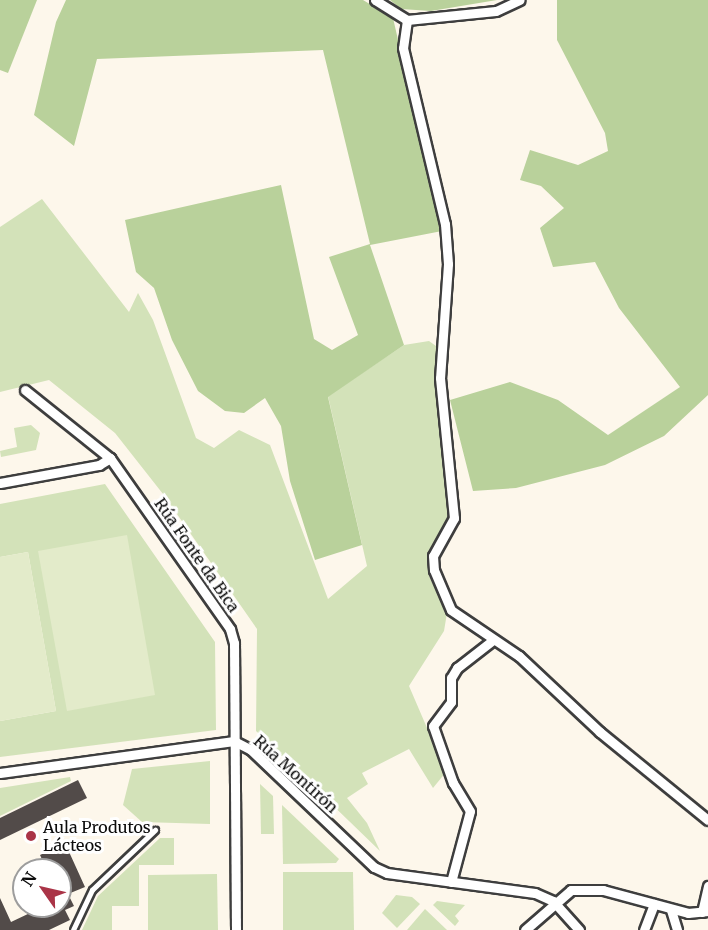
<!DOCTYPE html>
<meta charset="utf-8">
<style>
body{margin:0}
#map{position:relative;width:708px;height:930px;overflow:hidden;background:#fdf7eb;font-family:Merriweather,serif}
div>[style]{position:absolute}
.green>*{inset:0;background:#d3e2b9}
.forest>*{inset:0;background:#b9d19b}
.pitch>*{inset:0;background:#e3ebca}
.building>*{inset:0;background:#524b49}
.roads{filter:drop-shadow(2px 0 #3e3e3e) drop-shadow(-2px 0 #3e3e3e) drop-shadow(0 2px #3e3e3e) drop-shadow(0 -2px #3e3e3e)}
.lane>*{height:4.5px;margin:-2.25px;padding:0 2.25px;transform-origin:2.25px;border-radius:2.25px;background:#fff}
.street>*{height:9px;margin:-4.5px;padding:0 4.5px;transform-origin:4.5px;border-radius:4.5px;background:#fff}
.dots>*{width:16px;height:16px;translate:-50% -50%;box-sizing:border-box;border:3px solid #fff;border-radius:50%}
span{translate:-50% -50%;white-space:nowrap;text-align:center;line-height:1.15;-webkit-text-stroke:6px #fff;paint-order:stroke}
.street-label{font-size:16px;color:#0b0b0b}
.poi-label{font-size:16px;color:#0b0b0b}
.left{translate:0 -50%;text-align:left}
.north{position:absolute;left:12px;top:858px;width:60px;height:60px;box-sizing:border-box;background:#fff;border:2px solid #9d9d9d;border-radius:50%;rotate:304deg;font-size:16px;font-weight:700;line-height:24px;text-align:center;color:#0b0b0b}
.north::after{content:'';display:block;margin:auto;width:21px;height:27px;background:#aa3447;clip-path:polygon(50% 0,100% 100%,50% 72%,0 100%)}
</style>
<div id="map">
<div class="green">
<div style="clip-path:polygon(42px 199px,129px 312px,138px 293px,153px 320px,196px 438px,214px 448px,239px 430px,270px 445px,328px 599px,367px 566px,328px 396px,404px 345px,429px 341px,436px 346px,437px 396px,451px 510px,429px 555px,429px 576px,447px 613px,444px 631px,409px 686px,446px 772px,433px 788px,409px 749px,362px 773px,368px 784px,347px 798px,367px 823px,380px 851px,256px 731px,257px 629px,163px 494px,115px 433px,49px 380px,0 392px,0 227px)"></div>
<div style="clip-path:polygon(31px 425px,40px 433px,36px 450px,1px 457px,0 451px,17px 447px,14px 428px)"></div>
<div style="clip-path:polygon(105px 484px,215px 642px,216px 730px,0 757px,0 721px,56px 711px,28px 552px,0 557px,0 504px)"></div>
<div style="clip-path:polygon(210px 761px,210px 824px,142px 822px,123px 805px,132px 769px)"></div>
<div style="clip-path:polygon(70px 777px,71px 781px,0 816px,0 788px)"></div>
<div style="clip-path:polygon(260px 784px,273px 796px,274px 834px,261px 834px)"></div>
<div style="clip-path:polygon(282px 805px,339px 859px,336px 863px,283px 864px)"></div>
<div style="clip-path:polygon(160px 838px,174px 838px,174px 865px,139px 865px,139px 906px,112px 906px,112px 930px,82px 930px,98px 896px)"></div>
<div style="clip-path:polygon(283px 872px,353px 872px,354px 930px,283px 930px)"></div>
<div style="clip-path:polygon(217px 874px,218px 930px,148px 930px,148px 875px)"></div>
<div style="clip-path:polygon(396px 895px,412px 897px,420px 904px,397px 928px,382px 913px)"></div>
<div style="clip-path:polygon(437px 901px,465px 905px,455px 916px,459px 921px,455px 926px,433px 905px)"></div>
<div style="clip-path:polygon(425px 909px,447px 930px,407px 930px)"></div>
</div>
<div class="forest">
<div style="clip-path:polygon(0 0,37px 0,8px 73px,0 70px)"></div>
<div style="clip-path:polygon(66px 0,363px 0,393px 18px,442px 231px,370px 245px,404px 345px,328px 397px,362px 545px,315px 560px,290px 481px,281px 426px,265px 398px,244px 413px,225px 411px,198px 391px,172px 340px,154px 288px,136px 272px,125px 220px,281px 185px,314px 339px,332px 350px,358px 335px,329px 257px,370px 244px,323px 50px,97px 59px,74px 146px,34px 115px,56px 22px)"></div>
<div style="clip-path:polygon(390px 0,497px 0,431px 11px,401px 9px)"></div>
<div style="clip-path:polygon(557px 0,708px 0,708px 395px,664px 436px,605px 465px,516px 488px,473px 491px,450px 400px,510px 382px,558px 400px,608px 435px,680px 387px,619px 308px,595px 262px,553px 267px,540px 228px,564px 208px,541px 186px,520px 180px,530px 150px,578px 165px,608px 151px,605px 133px,557px 40px)"></div>
</div>
<div class="pitch">
<div style="clip-path:polygon(127px 535px,155px 695px,67px 711px,38px 551px)"></div>
<div style="clip-path:polygon(28px 552px,56px 711px,0 721px,0 557px)"></div>
</div>
<div class="building">
<div style="clip-path:polygon(78px 780px,87px 798px,0 840px,0 818px)"></div>
<div style="clip-path:polygon(65px 843px,85px 887px,68px 894px,74px 906px,65px 910px,70px 920px,49px 930px,0 930px,0 898px,11px 922px,30px 913px,27px 906px,60px 906px,60px 870px,47px 870px,40px 855px)"></div>
</div>
<div class="roads">
<div class="lane">
<div style="left:73px;top:930px;width:44px;rotate:-64.6deg"></div>
<div style="left:92px;top:890px;width:87px;rotate:-43.6deg"></div>
</div>
<div class="street">
<div style="left:375px;top:0;width:38px;rotate:32deg"></div>
<div style="left:407px;top:20px;width:89px;rotate:-5.8deg"></div>
<div style="left:496px;top:11px;width:26px;rotate:-25deg"></div>
<div style="left:407px;top:20px;width:28px;rotate:98deg"></div>
<div style="left:403px;top:48px;width:181px;rotate:76.6deg"></div>
<div style="left:445px;top:224px;width:40px;rotate:85.7deg"></div>
<div style="left:448px;top:264px;width:114px;rotate:94deg"></div>
<div style="left:440px;top:378px;width:141px;rotate:84.3deg"></div>
<div style="left:454px;top:518px;width:43px;rotate:118.9deg"></div>
<div style="left:433px;top:556px;width:14px;rotate:86deg"></div>
<div style="left:434px;top:570px;width:43px;rotate:67deg"></div>
<div style="left:451px;top:610px;width:82px;rotate:34.1deg"></div>
<div style="left:519px;top:656px;width:111px;rotate:43.2deg"></div>
<div style="left:600px;top:732px;width:139px;rotate:39.2deg"></div>
<div style="left:25px;top:390px;width:109px;rotate:38.7deg"></div>
<div style="left:110px;top:458px;width:209px;rotate:54.9deg"></div>
<div style="left:230px;top:629px;width:15px;rotate:74deg"></div>
<div style="left:234px;top:643px;width:287px;rotate:89.6deg"></div>
<div style="left:0;top:483px;width:101px;rotate:-10.3deg"></div>
<div style="left:99px;top:465px;width:13px;rotate:-32deg"></div>
<div style="left:0;top:773px;width:236px;rotate:-7.8deg"></div>
<div style="left:234px;top:741px;width:18px;rotate:27deg"></div>
<div style="left:250px;top:749px;width:171px;rotate:43.6deg"></div>
<div style="left:374px;top:867px;width:14px;rotate:25deg"></div>
<div style="left:387px;top:873px;width:149px;rotate:7.7deg"></div>
<div style="left:535px;top:893px;width:20px;rotate:24deg"></div>
<div style="left:553px;top:901px;width:39px;rotate:48deg"></div>
<div style="left:451px;top:882px;width:73px;rotate:-75deg"></div>
<div style="left:470px;top:811px;width:33px;rotate:-121deg"></div>
<div style="left:453px;top:783px;width:60px;rotate:-109.3deg"></div>
<div style="left:433px;top:726px;width:30px;rotate:-53deg"></div>
<div style="left:451px;top:702px;width:24px;rotate:-90deg"></div>
<div style="left:451px;top:678px;width:12px;rotate:-59deg"></div>
<div style="left:457px;top:668px;width:46px;rotate:-37.9deg"></div>
<div style="left:671px;top:910px;width:21px;rotate:73deg"></div>
<div style="left:702px;top:912px;width:27px;rotate:-77deg"></div>
<div style="left:525px;top:930px;width:61px;rotate:-41deg"></div>
<div style="left:571px;top:890px;width:32px"></div>
<div style="left:603px;top:890px;width:88px;rotate:15.1deg"></div>
<div style="left:688px;top:913px;width:20px;rotate:-6deg"></div>
<div style="left:644px;top:930px;width:28px;rotate:-69deg"></div>
</div>
</div>
<div class="dots">
<div style="left:31px;top:836px;background:#aa3447"></div>
</div>
<div class="street-label">
<span style="left:197px;top:555px;rotate:55deg">Rúa Fonte da Bica</span>
<span style="left:296px;top:774px;rotate:42deg">Rúa Montirón</span>
</div>
<div class="poi-label">
<span class="left" style="left:43px;top:836px">Aula Produtos<br>Lácteos</span>
</div>
<div class="north">N</div>
</div>
